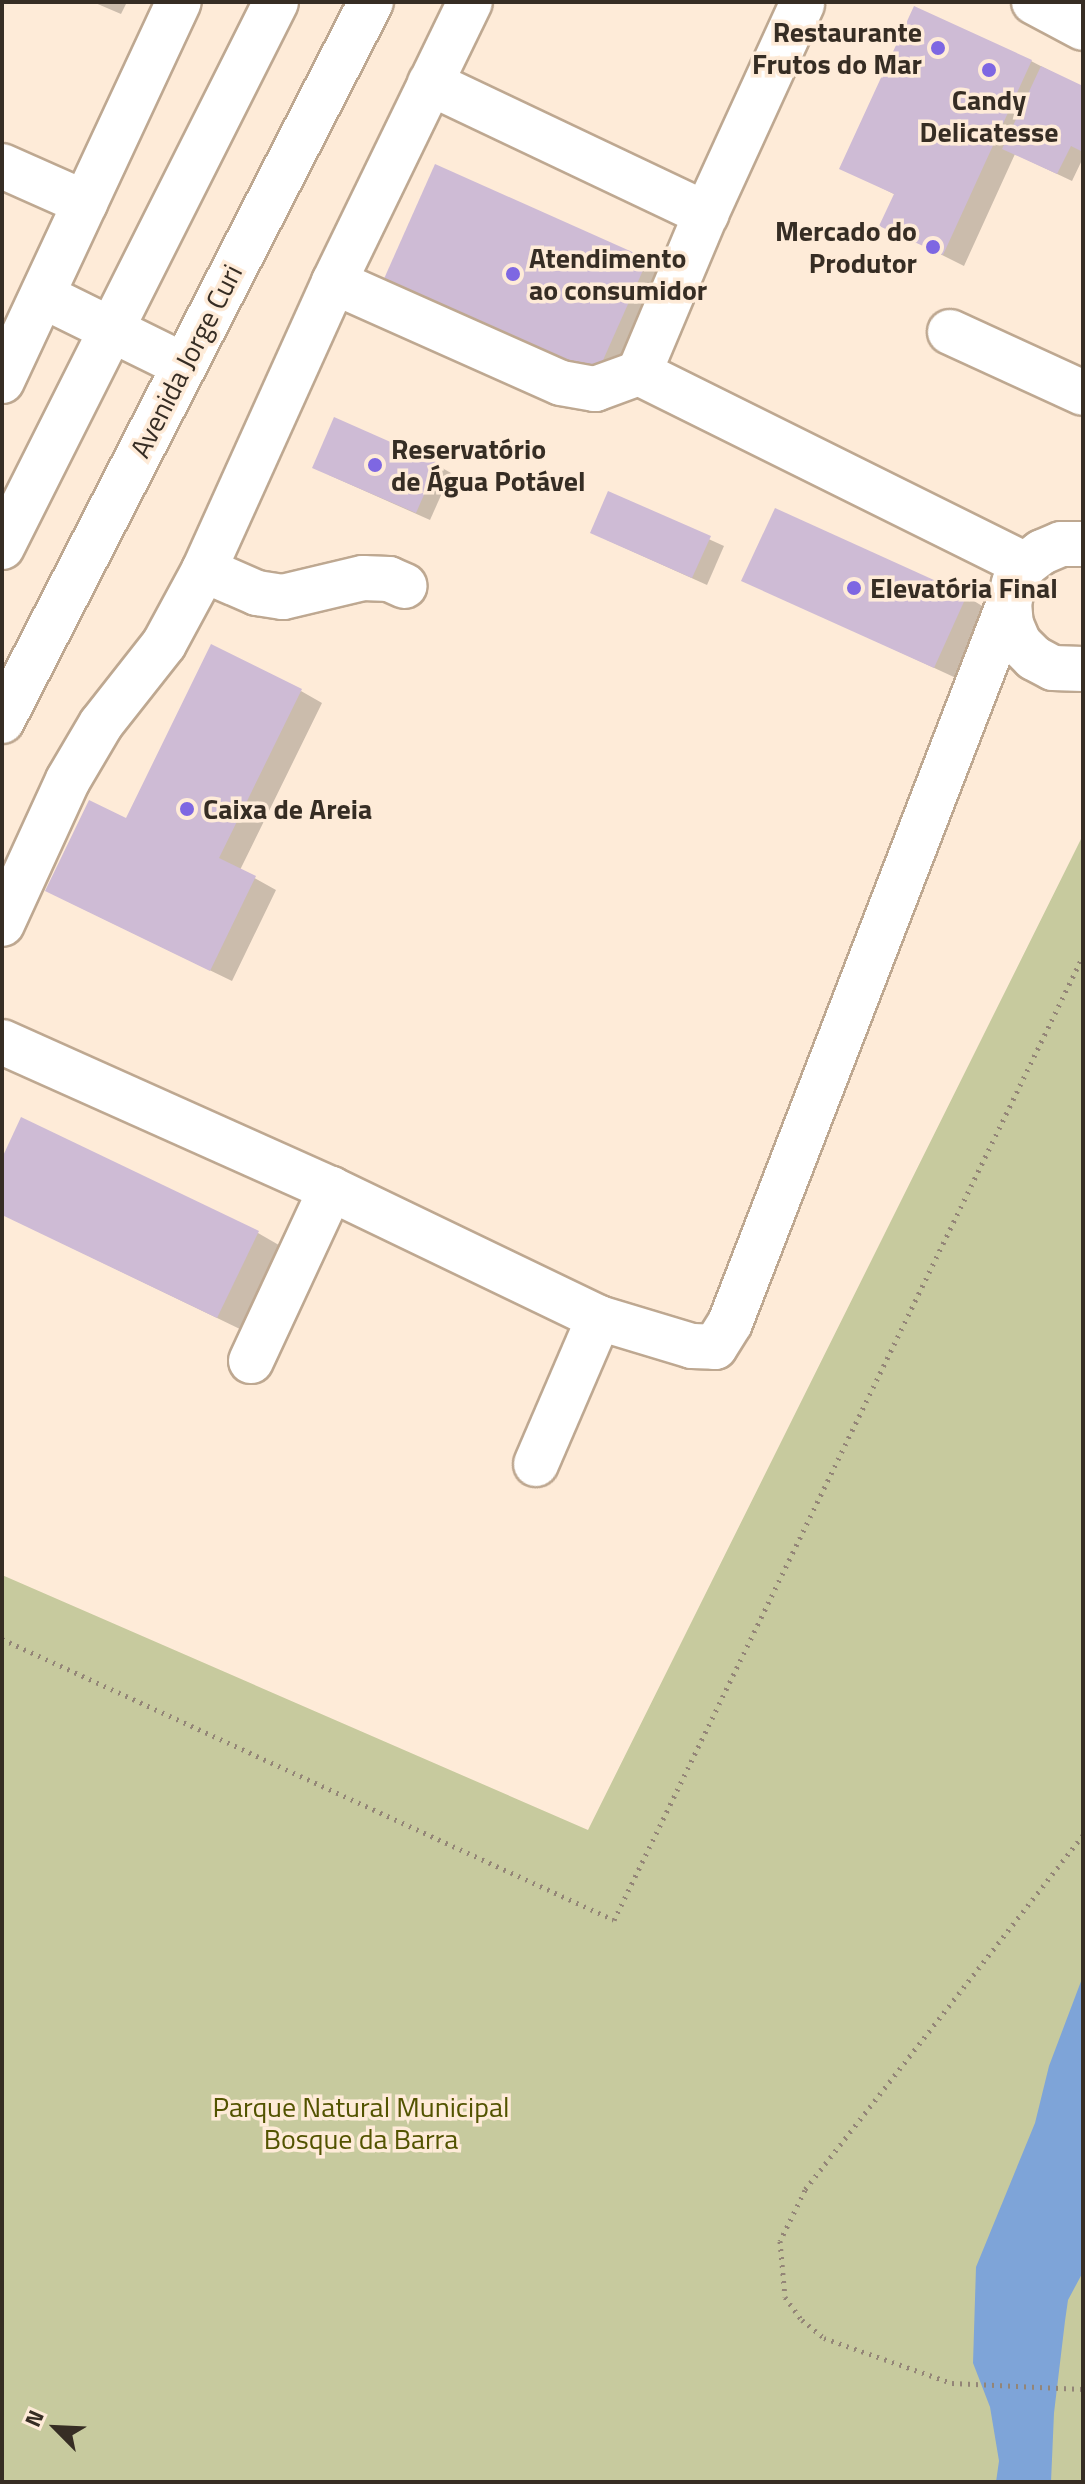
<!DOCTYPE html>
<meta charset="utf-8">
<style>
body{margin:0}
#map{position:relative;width:1085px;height:2484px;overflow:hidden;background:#feebd8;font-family:"Titillium Web",sans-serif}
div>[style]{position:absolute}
.green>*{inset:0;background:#c7ca9e}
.water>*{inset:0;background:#7ea4d8}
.shadow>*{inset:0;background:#0003}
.building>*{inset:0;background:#cebbd5}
.path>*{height:5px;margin-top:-2.5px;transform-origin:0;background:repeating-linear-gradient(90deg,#938577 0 2px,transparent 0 8px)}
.roads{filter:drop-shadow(2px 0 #bea891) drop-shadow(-2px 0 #bea891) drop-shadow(0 2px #bea891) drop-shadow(0 -2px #bea891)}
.minor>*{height:44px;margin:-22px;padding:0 22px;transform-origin:22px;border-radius:22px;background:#fff}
.dots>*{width:22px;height:22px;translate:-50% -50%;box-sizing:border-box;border:4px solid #feebd8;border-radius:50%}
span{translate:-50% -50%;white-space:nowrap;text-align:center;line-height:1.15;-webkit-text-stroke:7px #feebd8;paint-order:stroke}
.poi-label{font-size:28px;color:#362d24;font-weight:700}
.right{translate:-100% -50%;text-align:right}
.left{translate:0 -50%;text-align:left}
.street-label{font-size:28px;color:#362d24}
.park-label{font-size:28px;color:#525300}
.frame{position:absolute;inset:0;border:4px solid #362d24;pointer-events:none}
.north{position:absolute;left:16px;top:2388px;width:80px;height:80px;-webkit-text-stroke:6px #feebd8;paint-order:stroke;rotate:294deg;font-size:22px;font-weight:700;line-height:32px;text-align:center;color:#362d24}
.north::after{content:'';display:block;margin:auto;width:28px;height:36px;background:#362d24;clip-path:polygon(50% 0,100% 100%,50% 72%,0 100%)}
</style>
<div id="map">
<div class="green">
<div style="clip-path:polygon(1083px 835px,1083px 2482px,2px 2482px,2px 1575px,588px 1830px)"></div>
</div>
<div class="water">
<div style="clip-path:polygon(1083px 1976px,1083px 2272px,1068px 2300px,1065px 2321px,1054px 2413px,1051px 2482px,996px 2482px,999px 2461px,990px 2407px,973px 2363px,976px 2267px,1035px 2123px,1049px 2066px)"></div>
</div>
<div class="shadow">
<div style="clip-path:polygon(93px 2px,127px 2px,121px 14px)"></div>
<div style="clip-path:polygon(1031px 61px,1083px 88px,1083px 158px,1072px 181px,1015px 154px,964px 266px,882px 225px,896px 195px,842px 168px)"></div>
<div style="clip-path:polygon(647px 261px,661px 269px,606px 391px,396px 297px)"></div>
<div style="clip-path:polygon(437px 465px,451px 473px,430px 520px,329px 475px)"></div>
<div style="clip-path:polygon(609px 494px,724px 546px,707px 585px,607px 540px)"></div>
<div style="clip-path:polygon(744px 580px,966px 596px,987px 609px,956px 678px)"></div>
<div style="clip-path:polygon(301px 691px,322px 703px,240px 870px,276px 890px,232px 981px,69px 902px,127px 821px)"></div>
<div style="clip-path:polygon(2px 1162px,258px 1233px,284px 1248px,244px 1331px,2px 1214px)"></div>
</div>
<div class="building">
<div style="clip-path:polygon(914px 6px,1032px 60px,943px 255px,879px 226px,894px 194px,839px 169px)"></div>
<div style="clip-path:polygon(1041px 66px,1083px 86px,1083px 152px,1071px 146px,1057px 174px,1002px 149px)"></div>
<div style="clip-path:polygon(435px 164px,648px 259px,592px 385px,379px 290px)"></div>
<div style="clip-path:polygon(334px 417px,438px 463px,416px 513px,312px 468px)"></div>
<div style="clip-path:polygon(608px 491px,711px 536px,692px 578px,590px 533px)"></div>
<div style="clip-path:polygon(775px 508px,967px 595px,934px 668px,741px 581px)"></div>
<div style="clip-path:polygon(211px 644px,302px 689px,219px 858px,256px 876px,210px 971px,45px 891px,89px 800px,126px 818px)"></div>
<div style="clip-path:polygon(21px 1117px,259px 1231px,217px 1318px,2px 1215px,2px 1158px)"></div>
</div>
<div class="path">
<div style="left:2px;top:1639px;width:673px;rotate:24.66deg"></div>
<div style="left:614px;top:1920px;width:1072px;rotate:-64.06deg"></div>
<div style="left:1083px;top:1835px;width:451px;rotate:128.1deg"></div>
<div style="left:805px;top:2190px;width:57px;rotate:116.1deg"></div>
<div style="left:780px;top:2241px;width:56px;rotate:84.9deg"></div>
<div style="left:785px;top:2297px;width:29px;rotate:54deg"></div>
<div style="left:802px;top:2320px;width:28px;rotate:39deg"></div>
<div style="left:824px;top:2338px;width:136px;rotate:19.4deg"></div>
<div style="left:952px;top:2383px;width:131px;rotate:2.6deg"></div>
</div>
<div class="roads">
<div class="minor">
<div style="left:1034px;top:2px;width:55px;rotate:28deg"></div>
<div style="left:430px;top:83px;width:306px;rotate:25.4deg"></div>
<div style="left:2px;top:166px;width:91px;rotate:24deg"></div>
<div style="left:334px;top:282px;width:248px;rotate:24deg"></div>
<div style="left:561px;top:383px;width:35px;rotate:10deg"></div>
<div style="left:595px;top:389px;width:47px;rotate:-20deg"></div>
<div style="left:639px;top:373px;width:431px;rotate:26.4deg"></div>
<div style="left:43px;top:296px;width:156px;rotate:26.2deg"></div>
<div style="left:950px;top:332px;width:146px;rotate:24.6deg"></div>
<div style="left:639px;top:373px;width:173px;rotate:-67.2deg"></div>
<div style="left:706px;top:214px;width:231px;rotate:-65.4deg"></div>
<div style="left:2px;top:381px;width:418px;rotate:-65deg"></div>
<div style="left:1083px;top:544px;width:22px;rotate:180deg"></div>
<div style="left:1061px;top:544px;width:21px;rotate:157deg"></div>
<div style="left:1042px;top:552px;width:21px;rotate:143deg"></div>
<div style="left:1025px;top:565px;width:21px;rotate:121deg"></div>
<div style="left:1014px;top:583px;width:21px;rotate:104deg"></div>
<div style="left:1009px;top:603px;width:21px;rotate:85deg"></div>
<div style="left:1011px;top:624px;width:21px;rotate:67deg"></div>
<div style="left:1019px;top:643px;width:21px;rotate:45deg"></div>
<div style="left:1034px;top:658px;width:21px;rotate:28deg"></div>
<div style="left:1053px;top:668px;width:30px;rotate:2deg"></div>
<div style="left:2px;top:547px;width:610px;rotate:-63.31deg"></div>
<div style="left:204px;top:570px;width:58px;rotate:23.5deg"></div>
<div style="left:257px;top:593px;width:26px;rotate:9deg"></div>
<div style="left:283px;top:597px;width:82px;rotate:-13.4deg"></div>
<div style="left:363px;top:578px;width:26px;rotate:2deg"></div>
<div style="left:389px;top:579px;width:17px;rotate:24deg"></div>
<div style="left:2px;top:721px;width:808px;rotate:-62.83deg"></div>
<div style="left:2px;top:924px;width:158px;rotate:-65.4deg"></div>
<div style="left:68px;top:780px;width:65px;rotate:-59.5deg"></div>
<div style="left:101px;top:724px;width:102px;rotate:-51.8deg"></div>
<div style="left:164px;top:644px;width:84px;rotate:-61.6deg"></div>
<div style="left:204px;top:570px;width:316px;rotate:-65.7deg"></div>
<div style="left:334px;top:282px;width:311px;rotate:-64.1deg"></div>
<div style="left:2px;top:1042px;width:360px;rotate:24.1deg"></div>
<div style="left:331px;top:1189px;width:297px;rotate:25.7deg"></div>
<div style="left:599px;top:1318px;width:97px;rotate:16.8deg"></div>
<div style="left:692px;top:1346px;width:23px;rotate:2deg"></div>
<div style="left:715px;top:1347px;width:28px;rotate:-58deg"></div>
<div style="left:730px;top:1323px;width:772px;rotate:-68.82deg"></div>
<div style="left:251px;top:1361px;width:190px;rotate:-65.1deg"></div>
<div style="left:536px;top:1464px;width:159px;rotate:-66.7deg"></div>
</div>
</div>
<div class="dots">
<div style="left:938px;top:48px;background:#7e67e2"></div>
<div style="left:989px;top:70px;background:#7e67e2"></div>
<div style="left:933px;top:247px;background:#7e67e2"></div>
<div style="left:513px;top:274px;background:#7e67e2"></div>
<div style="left:375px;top:465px;background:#7e67e2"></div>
<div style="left:854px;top:588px;background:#7e67e2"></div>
<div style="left:187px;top:809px;background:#7e67e2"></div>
</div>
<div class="poi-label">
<span class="right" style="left:922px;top:48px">Restaurante<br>Frutos do Mar</span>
<span style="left:989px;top:116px">Candy<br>Delicatesse</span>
<span class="right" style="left:917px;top:247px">Mercado do<br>Produtor</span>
<span class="left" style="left:529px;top:274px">Atendimento<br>ao consumidor</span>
<span class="left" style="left:391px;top:465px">Reservatório<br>de Água Potável</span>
<span class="left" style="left:870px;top:588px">Elevatória Final</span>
<span class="left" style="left:203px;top:809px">Caixa de Areia</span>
</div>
<div class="street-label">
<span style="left:186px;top:361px;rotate:-63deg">Avenida Jorge Curi</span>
</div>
<div class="park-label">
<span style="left:361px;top:2123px">Parque Natural Municipal<br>Bosque da Barra</span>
</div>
<div class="frame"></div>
<div class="north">N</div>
</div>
